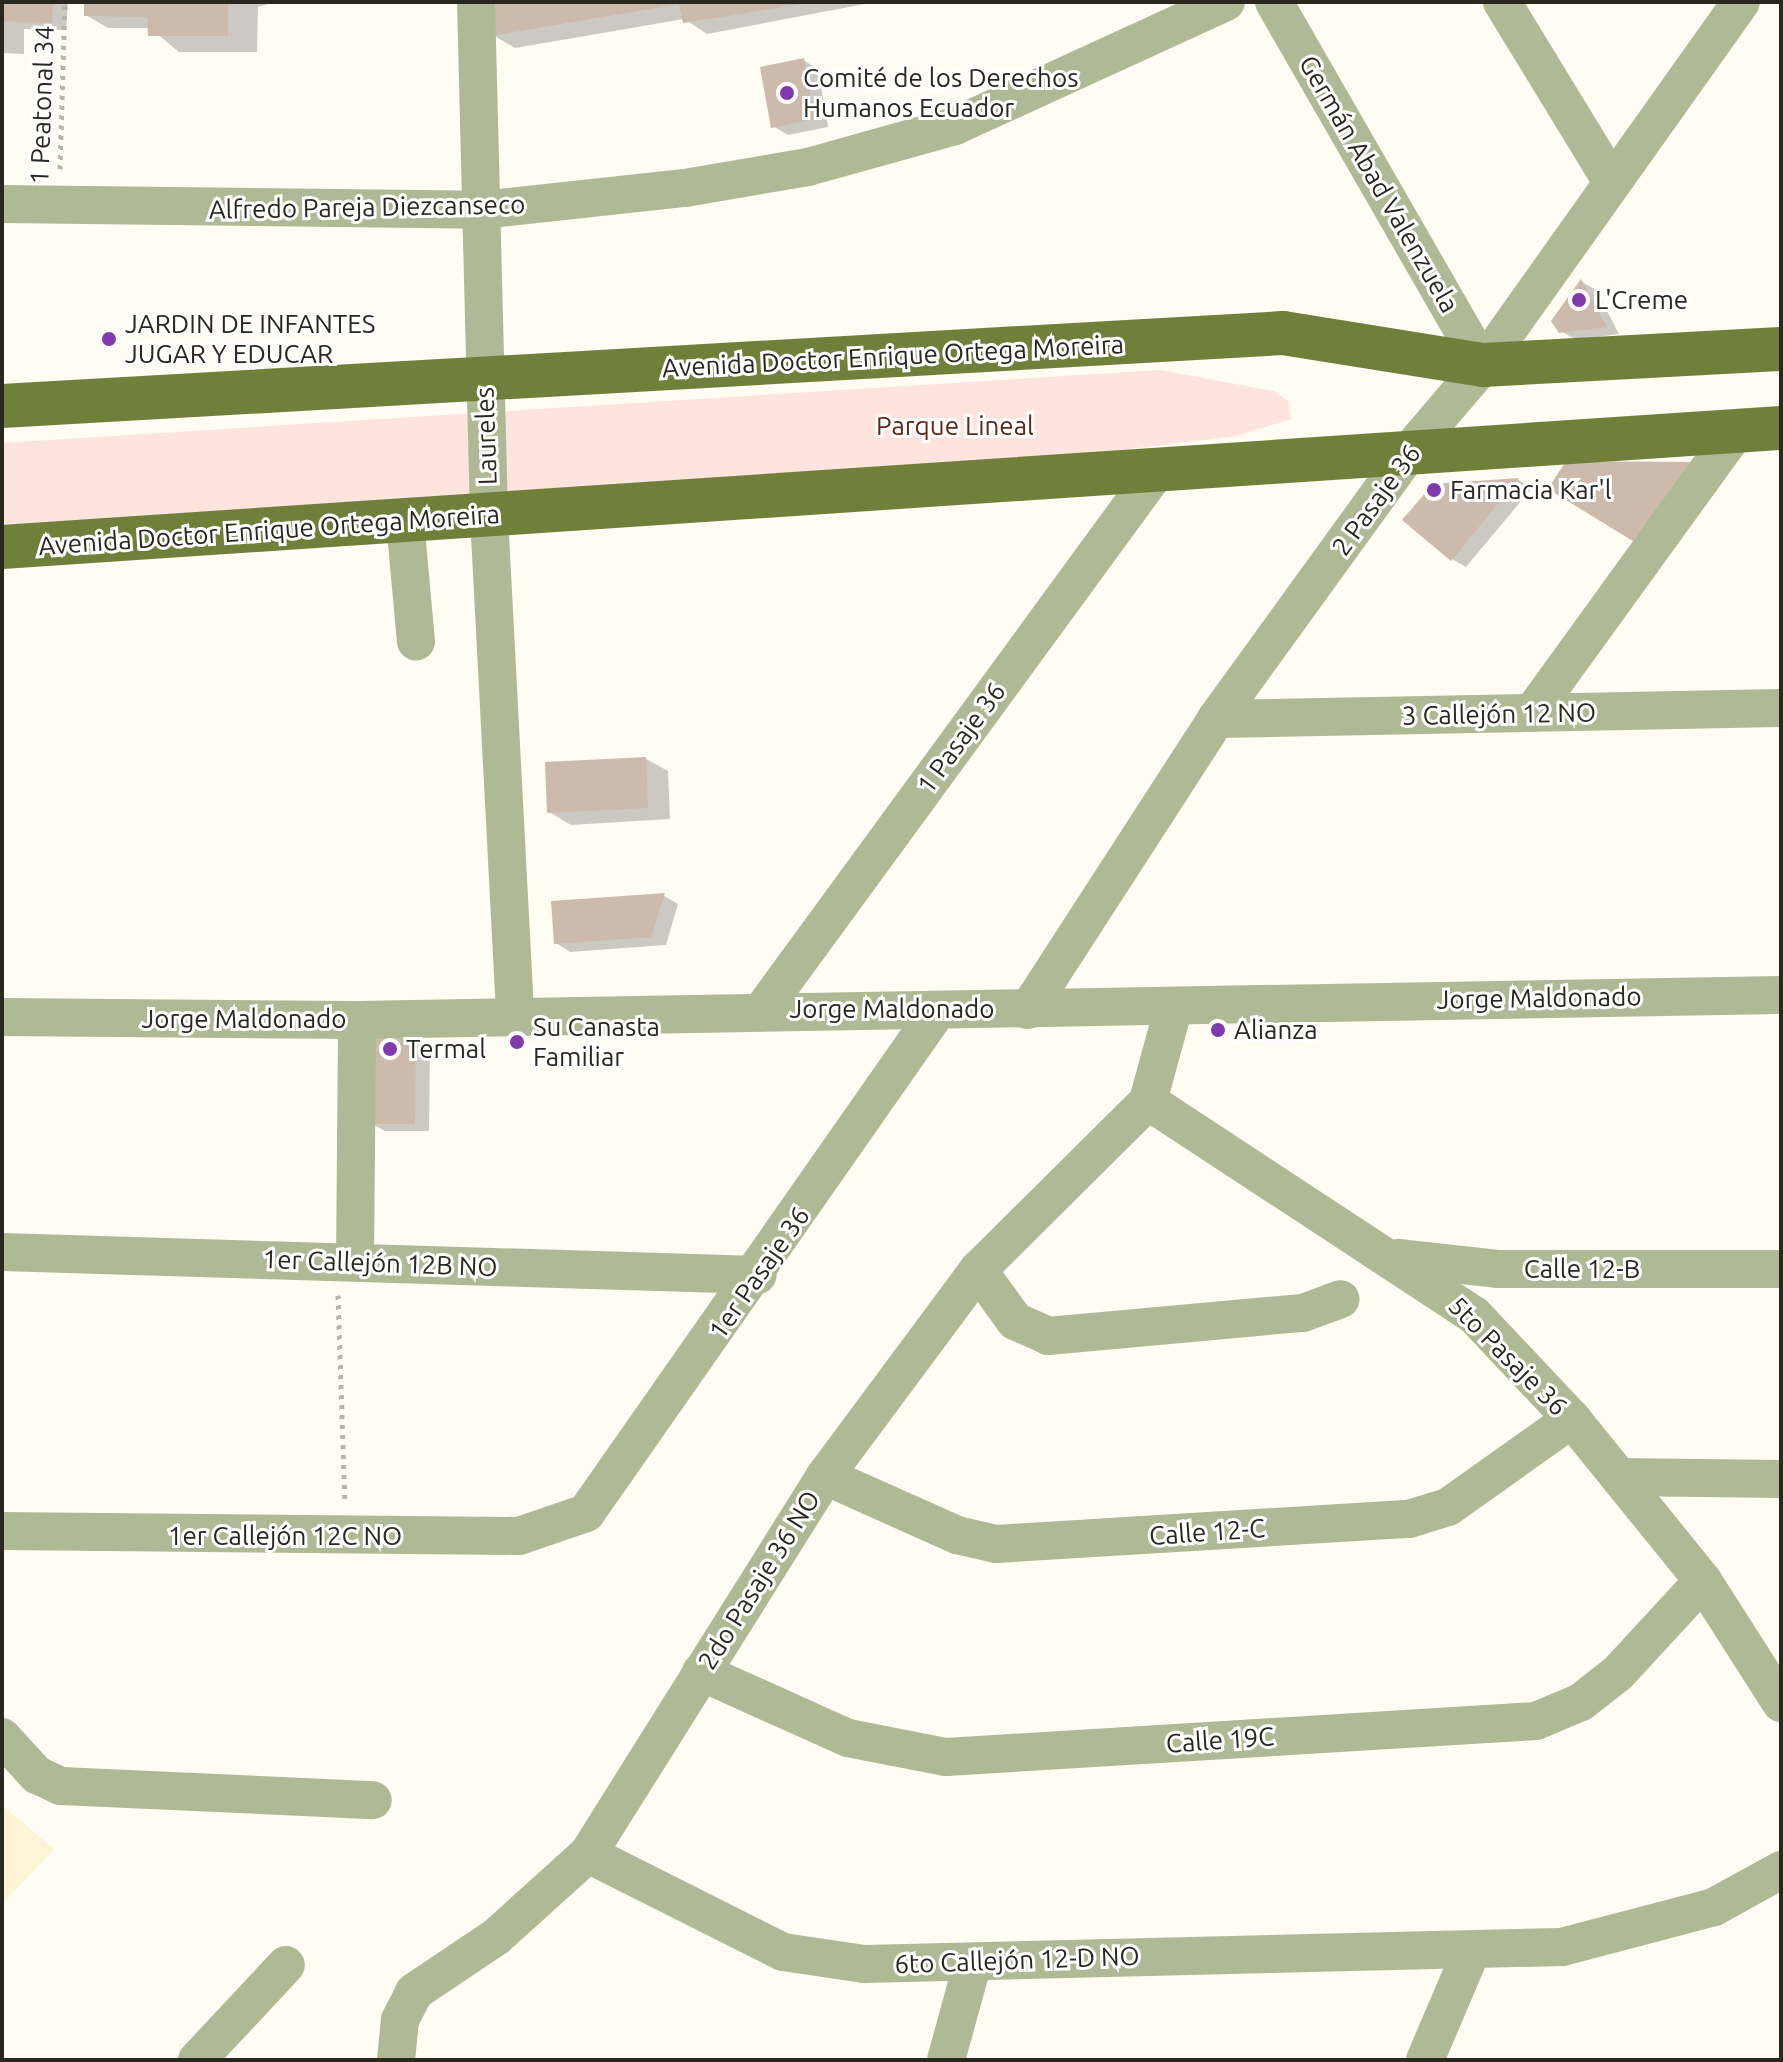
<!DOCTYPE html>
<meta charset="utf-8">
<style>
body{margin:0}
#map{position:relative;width:1783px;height:2062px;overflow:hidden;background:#fefcf3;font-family:Ubuntu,sans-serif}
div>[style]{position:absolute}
.built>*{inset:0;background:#fdf3d7}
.green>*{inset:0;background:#fee4de}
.shadow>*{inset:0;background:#0003}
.building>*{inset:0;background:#ccbbac}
.path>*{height:5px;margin-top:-2.5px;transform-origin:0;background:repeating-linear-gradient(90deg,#b7b4ac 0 4px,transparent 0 10px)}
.minor>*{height:38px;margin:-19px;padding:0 19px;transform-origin:19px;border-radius:19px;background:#afb995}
.major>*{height:44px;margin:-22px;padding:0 22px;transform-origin:22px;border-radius:22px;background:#70803b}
.dots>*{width:22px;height:22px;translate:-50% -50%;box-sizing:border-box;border:4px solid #fff;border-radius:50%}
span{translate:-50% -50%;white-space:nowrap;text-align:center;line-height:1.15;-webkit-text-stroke:6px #fff;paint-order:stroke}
.poi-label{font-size:26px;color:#2a271f}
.left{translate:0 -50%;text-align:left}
.street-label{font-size:26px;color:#2a271f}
.park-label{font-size:26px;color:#5d271a}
.frame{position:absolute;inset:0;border:4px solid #2a271f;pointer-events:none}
</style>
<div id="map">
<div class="built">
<div style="clip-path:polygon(2px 1805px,54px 1849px,2px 1904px)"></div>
</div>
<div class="green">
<div style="clip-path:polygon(1160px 370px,1274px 391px,1288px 401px,1291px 419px,1236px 436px,976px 468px,2px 525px,2px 443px)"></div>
</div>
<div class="shadow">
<div style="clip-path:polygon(2px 2px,68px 2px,66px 30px,24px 29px,24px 54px,2px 53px)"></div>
<div style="clip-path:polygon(86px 2px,275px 2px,258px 7px,257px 52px,179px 52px,150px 28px,108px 28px,86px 15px)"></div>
<div style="clip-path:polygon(493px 2px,875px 2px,707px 34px,684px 19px,515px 48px,493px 35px)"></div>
<div style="clip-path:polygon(803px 60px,818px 69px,828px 127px,788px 135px,773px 126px)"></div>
<div style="clip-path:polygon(1582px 282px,1596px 290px,1619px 334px,1576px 340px,1561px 331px)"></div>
<div style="clip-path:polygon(1519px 480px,1532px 488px,1466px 567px,1452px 559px,1434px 486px)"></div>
<div style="clip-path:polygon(646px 759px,668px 771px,670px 819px,571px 825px,549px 812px)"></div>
<div style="clip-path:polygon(664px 896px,678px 904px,666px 945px,570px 952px,556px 943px)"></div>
<div style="clip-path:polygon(416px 1038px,430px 1047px,429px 1131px,385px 1131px,370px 1123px)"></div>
</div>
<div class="building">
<div style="clip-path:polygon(2px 2px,53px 2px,52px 23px,2px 21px)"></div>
<div style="clip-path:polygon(84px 2px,228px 2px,228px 36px,148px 36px,147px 17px,84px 16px)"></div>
<div style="clip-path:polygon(491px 2px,808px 2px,808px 3px,683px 23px,679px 4px,491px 36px)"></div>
<div style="clip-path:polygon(804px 58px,815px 119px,771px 128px,760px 67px)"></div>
<div style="clip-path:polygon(1581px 279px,1607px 327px,1559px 333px,1551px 321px)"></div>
<div style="clip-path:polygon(1566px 461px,1693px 462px,1641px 546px,1548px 489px)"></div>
<div style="clip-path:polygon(1519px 478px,1451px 561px,1402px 520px,1433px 484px)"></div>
<div style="clip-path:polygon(646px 757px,648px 808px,547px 813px,545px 762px)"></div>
<div style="clip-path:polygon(665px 893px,651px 937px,554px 944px,551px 901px)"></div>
<div style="clip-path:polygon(369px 1036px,416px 1036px,415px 1124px,368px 1124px)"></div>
</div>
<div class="path">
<div style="left:60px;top:169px;width:167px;rotate:-88.3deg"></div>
<div style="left:338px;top:1295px;width:206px;rotate:88.1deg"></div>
</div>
<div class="minor">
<div style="left:476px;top:2px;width:514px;rotate:88.55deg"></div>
<div style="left:489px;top:516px;width:499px;rotate:87deg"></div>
<div style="left:1274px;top:2px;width:419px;rotate:60.1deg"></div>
<div style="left:1502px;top:2px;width:207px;rotate:58.6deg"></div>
<div style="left:2px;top:204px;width:480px;rotate:0.7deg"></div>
<div style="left:482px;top:210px;width:204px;rotate:-6.2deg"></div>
<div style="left:685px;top:188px;width:125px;rotate:-9.7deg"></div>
<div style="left:808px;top:167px;width:153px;rotate:-15.6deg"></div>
<div style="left:955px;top:126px;width:298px;rotate:-24.6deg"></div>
<div style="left:405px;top:521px;width:121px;rotate:84.8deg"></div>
<div style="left:1532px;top:713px;width:349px;rotate:-54.1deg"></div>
<div style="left:1216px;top:719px;width:565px;rotate:-1.12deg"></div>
<div style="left:764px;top:1008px;width:668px;rotate:-53.83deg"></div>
<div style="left:1028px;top:1010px;width:346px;rotate:-57.1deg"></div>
<div style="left:1216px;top:719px;width:334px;rotate:-54.1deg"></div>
<div style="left:1412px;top:448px;width:109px;rotate:-49.5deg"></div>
<div style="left:1483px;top:365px;width:445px;rotate:-54.6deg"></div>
<div style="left:1173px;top:1010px;width:94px;rotate:105.4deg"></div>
<div style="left:1148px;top:1101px;width:390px;rotate:33.3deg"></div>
<div style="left:1474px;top:1315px;width:143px;rotate:46.7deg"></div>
<div style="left:1572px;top:1419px;width:208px;rotate:51deg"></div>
<div style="left:1703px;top:1581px;width:145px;rotate:57.4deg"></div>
<div style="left:2px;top:1017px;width:355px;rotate:0.5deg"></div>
<div style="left:357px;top:1020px;width:1424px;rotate:-1.01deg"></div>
<div style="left:2px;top:1252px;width:756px;rotate:1.74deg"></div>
<div style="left:1398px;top:1258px;width:100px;rotate:6.3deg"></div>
<div style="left:1497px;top:1269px;width:284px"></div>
<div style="left:355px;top:1262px;width:242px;rotate:-89.5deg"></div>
<div style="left:978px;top:1270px;width:63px;rotate:54deg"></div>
<div style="left:1015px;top:1321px;width:36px;rotate:24deg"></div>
<div style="left:1048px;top:1336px;width:256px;rotate:-5.2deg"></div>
<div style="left:1303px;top:1313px;width:40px;rotate:-20.2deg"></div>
<div style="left:825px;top:1476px;width:145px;rotate:24.1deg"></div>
<div style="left:957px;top:1535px;width:40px;rotate:13deg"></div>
<div style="left:996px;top:1544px;width:414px;rotate:-3.5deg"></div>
<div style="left:1409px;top:1519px;width:41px;rotate:-17.1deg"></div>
<div style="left:1448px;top:1507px;width:152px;rotate:-35.4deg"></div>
<div style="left:1619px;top:1477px;width:162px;rotate:0.7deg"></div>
<div style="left:2px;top:1531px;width:517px;rotate:0.55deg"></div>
<div style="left:519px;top:1536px;width:71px;rotate:-18.9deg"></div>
<div style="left:586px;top:1513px;width:614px;rotate:-55.02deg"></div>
<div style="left:701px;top:1672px;width:161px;rotate:24.2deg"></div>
<div style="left:848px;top:1738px;width:100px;rotate:11deg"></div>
<div style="left:946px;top:1757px;width:591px;rotate:-3.49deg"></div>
<div style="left:1536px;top:1721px;width:49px;rotate:-22.9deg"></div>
<div style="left:1581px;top:1702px;width:47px;rotate:-38.1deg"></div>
<div style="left:1618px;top:1673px;width:125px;rotate:-47.3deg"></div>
<div style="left:2px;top:1737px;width:52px;rotate:47.4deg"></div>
<div style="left:37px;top:1775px;width:26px;rotate:25deg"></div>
<div style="left:61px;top:1786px;width:312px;rotate:2.6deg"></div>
<div style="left:588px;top:1854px;width:218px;rotate:26.7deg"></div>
<div style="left:783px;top:1952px;width:82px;rotate:8.4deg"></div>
<div style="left:864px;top:1964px;width:698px;rotate:-1.4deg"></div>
<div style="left:1562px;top:1947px;width:157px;rotate:-14.7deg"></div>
<div style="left:1714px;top:1907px;width:77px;rotate:-28.9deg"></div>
<div style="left:197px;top:2060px;width:130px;rotate:-46.9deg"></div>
<div style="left:396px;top:2060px;width:40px;rotate:-84.3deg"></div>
<div style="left:400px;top:2020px;width:31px;rotate:-63deg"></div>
<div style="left:414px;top:1992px;width:99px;rotate:-33.9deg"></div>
<div style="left:496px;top:1937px;width:124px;rotate:-42.1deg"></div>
<div style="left:588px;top:1854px;width:446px;rotate:-57.9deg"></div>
<div style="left:825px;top:1476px;width:257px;rotate:-53.4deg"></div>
<div style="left:978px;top:1270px;width:240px;rotate:-44.8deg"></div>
<div style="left:946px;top:2060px;width:102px;rotate:-74.6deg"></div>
<div style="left:1425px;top:2060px;width:117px;rotate:-66.9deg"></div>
</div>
<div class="major">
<div style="left:2px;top:406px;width:1283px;rotate:-3.26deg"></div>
<div style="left:1283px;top:333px;width:203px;rotate:9.1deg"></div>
<div style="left:1483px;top:365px;width:298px;rotate:-3.1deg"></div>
<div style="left:2px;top:547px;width:1783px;rotate:-3.83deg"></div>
</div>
<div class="dots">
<div style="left:787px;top:93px;background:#803aad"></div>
<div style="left:1579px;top:300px;background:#803aad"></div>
<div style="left:109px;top:339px;background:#803aad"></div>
<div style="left:1434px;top:490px;background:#803aad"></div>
<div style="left:1218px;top:1030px;background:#803aad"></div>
<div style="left:517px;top:1042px;background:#803aad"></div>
<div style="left:390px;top:1049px;background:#803aad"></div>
</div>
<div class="poi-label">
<span class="left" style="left:803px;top:93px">Comité de los Derechos<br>Humanos Ecuador</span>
<span class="left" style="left:1595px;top:300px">L'Creme</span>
<span class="left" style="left:125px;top:339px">JARDIN DE INFANTES<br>JUGAR Y EDUCAR</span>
<span class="left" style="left:1450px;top:490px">Farmacia Kar'l</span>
<span class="left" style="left:533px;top:1042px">Su Canasta<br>Familiar</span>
<span class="left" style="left:1234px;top:1030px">Alianza</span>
<span class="left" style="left:406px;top:1049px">Termal</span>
</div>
<div class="street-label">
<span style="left:42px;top:105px;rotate:-88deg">1 Peatonal 34</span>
<span style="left:1379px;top:184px;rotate:60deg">Germán Abad Valenzuela</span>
<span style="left:367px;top:207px;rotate:-1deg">Alfredo Pareja Diezcanseco</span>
<span style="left:893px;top:356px;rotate:-3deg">Avenida Doctor Enrique Ortega Moreira</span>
<span style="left:486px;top:436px;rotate:-92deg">Laureles</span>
<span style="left:1376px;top:500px;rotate:-54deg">2 Pasaje 36</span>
<span style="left:269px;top:530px;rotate:-4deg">Avenida Doctor Enrique Ortega Moreira</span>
<span style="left:1499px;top:714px;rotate:-1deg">3 Callejón 12 NO</span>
<span style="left:961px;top:738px;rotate:-54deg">1 Pasaje 36</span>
<span style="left:1539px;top:998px;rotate:-1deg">Jorge Maldonado</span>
<span style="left:892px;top:1009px">Jorge Maldonado</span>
<span style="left:244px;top:1019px">Jorge Maldonado</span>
<span style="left:380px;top:1263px;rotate:2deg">1er Callejón 12B NO</span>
<span style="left:1582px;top:1269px">Calle 12-B</span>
<span style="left:759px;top:1273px;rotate:-55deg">1er Pasaje 36</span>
<span style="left:1508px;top:1356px;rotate:45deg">5to Pasaje 36</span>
<span style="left:1207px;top:1532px;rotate:-4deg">Calle 12-C</span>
<span style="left:285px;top:1536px">1er Callejón 12C NO</span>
<span style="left:759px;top:1580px;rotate:-58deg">2do Pasaje 36 NO</span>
<span style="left:1220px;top:1740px;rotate:-4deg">Calle 19C</span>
<span style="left:1017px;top:1960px;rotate:-2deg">6to Callejón 12-D NO</span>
</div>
<div class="park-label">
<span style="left:955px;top:426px">Parque Lineal</span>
</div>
<div class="frame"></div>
</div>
